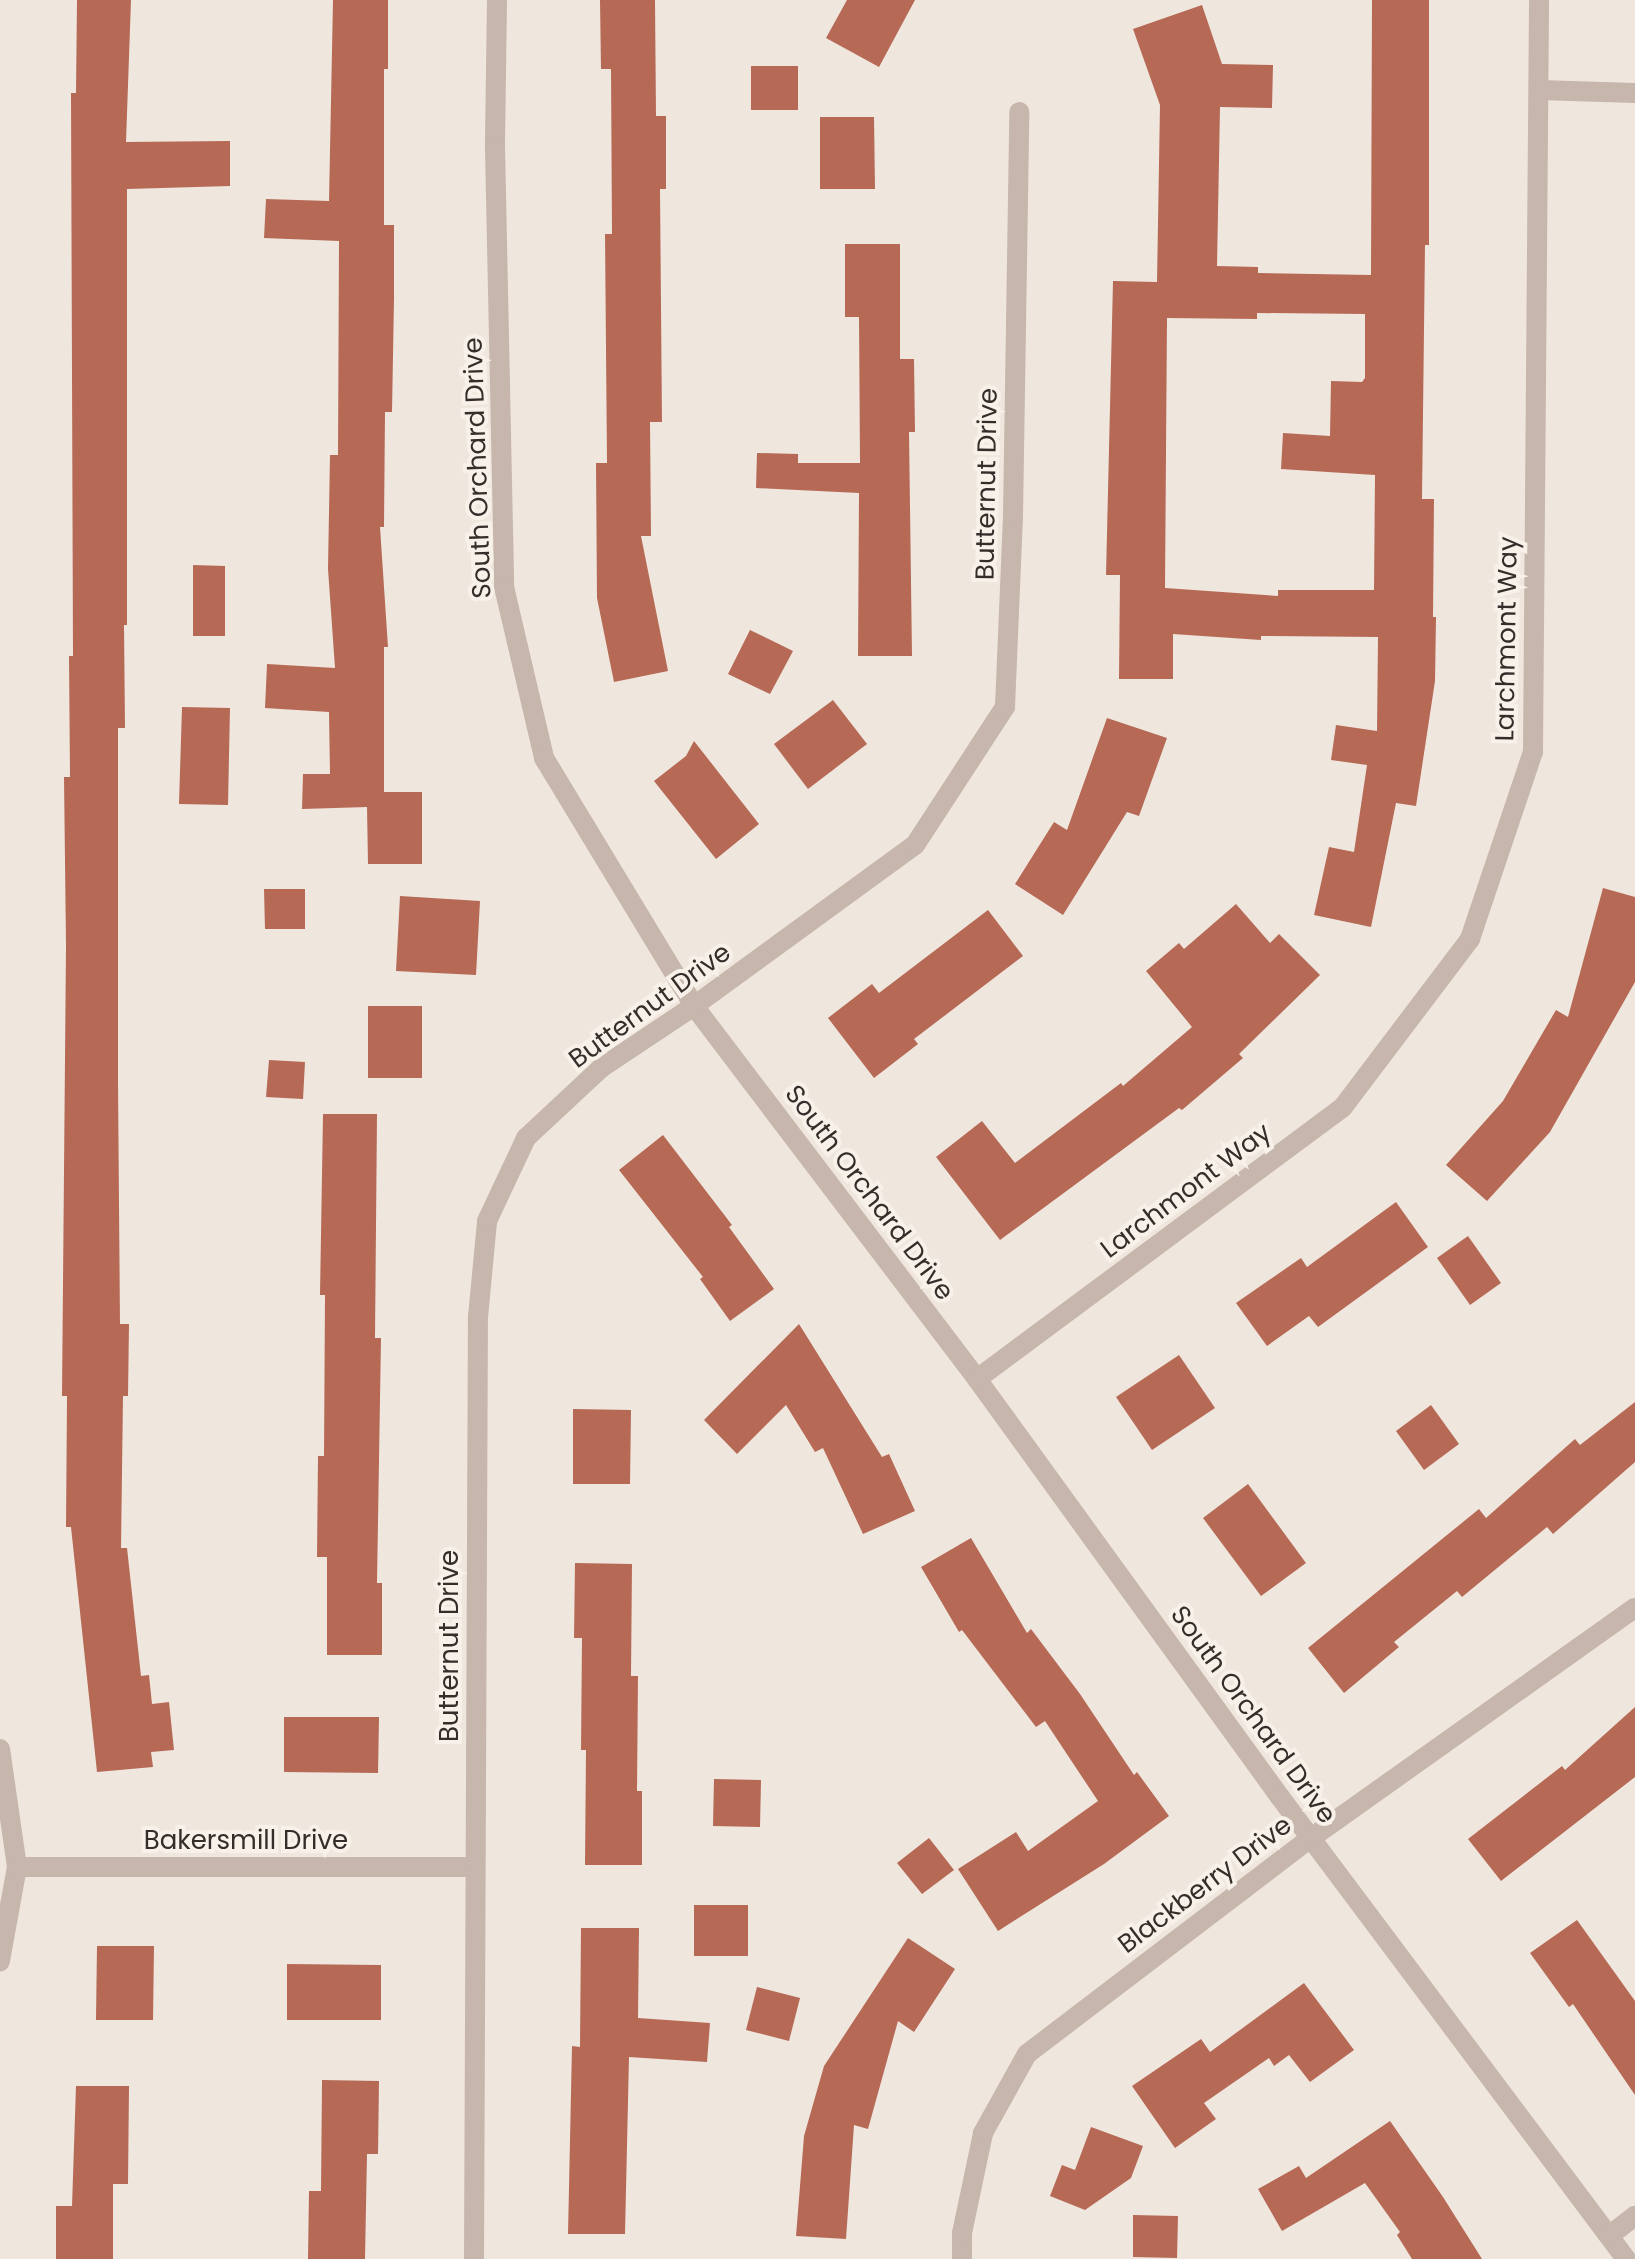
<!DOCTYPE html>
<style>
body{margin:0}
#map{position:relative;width:1635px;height:2259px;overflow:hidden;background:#efe6de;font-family:Poppins,sans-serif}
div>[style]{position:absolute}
.building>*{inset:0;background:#b66955}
.street>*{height:20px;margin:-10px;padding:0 10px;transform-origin:10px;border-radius:10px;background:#c6b6ab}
span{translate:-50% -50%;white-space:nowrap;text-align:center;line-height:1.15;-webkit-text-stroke:8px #f7f1ea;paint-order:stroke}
.street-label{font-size:26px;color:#352d2a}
</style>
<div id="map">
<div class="building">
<div style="clip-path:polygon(77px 0,131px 0,126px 142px,230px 141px,230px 186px,127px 189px,127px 625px,124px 625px,125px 728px,118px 728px,118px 1081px,120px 1324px,129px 1324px,128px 1396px,123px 1396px,121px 1548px,127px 1548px,141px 1676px,149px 1675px,152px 1704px,169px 1702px,174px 1750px,151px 1752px,153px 1767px,97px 1772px,71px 1527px,66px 1527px,67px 1396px,62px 1396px,66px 946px,64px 777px,70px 777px,69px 656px,73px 656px,71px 93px,76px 93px)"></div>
<div style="clip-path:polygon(333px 0,388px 0,388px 69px,384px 69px,384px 225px,394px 225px,394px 298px,392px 412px,385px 412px,384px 527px,380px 527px,388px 647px,384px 647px,384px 792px,422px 792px,422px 864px,368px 864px,367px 807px,302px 809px,303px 774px,330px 774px,329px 712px,265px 708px,267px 664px,335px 668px,328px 569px,330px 455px,338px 455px,339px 241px,264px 238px,266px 199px,329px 201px)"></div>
<div style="clip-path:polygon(600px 0,655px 0,656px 116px,666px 116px,666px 189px,660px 189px,662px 422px,650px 422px,651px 536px,641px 536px,668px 671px,614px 682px,597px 598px,596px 463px,607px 463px,605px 234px,612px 234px,611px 69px,601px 69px)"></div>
<div style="clip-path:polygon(847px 0,915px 0,879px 67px,826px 38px)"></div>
<div style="clip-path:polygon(evenodd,1372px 0,1429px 0,1429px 245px,1425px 245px,1422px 499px,1434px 499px,1433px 617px,1436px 617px,1435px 681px,1416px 806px,1396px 803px,1371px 927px,1314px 915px,1329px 847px,1354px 852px,1367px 765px,1331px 760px,1336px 725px,1377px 731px,1378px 637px,1261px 636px,1261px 640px,1173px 634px,1173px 679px,1119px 679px,1120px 575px,1106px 575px,1113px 281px,1157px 282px,1160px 105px,1133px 29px,1202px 5px,1222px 64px,1273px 65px,1272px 108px,1220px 107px,1217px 266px,1258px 267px,1258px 273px,1371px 275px,1372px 0,1257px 313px,1365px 314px,1365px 378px,1362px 382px,1331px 381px,1330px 436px,1283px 433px,1281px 469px,1375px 475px,1374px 590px,1278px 590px,1278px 596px,1165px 588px,1167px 318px,1257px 319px,1257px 313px)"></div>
<div style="clip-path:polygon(751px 66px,798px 66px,798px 110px,751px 110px)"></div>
<div style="clip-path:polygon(820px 117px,874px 117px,875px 189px,820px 189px)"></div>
<div style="clip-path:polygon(845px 244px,900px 244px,900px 359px,914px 359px,915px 432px,909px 432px,912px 656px,858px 656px,859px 493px,756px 488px,757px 453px,798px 454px,798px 463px,860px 463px,859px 317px,845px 317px)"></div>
<div style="clip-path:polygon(193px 565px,225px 566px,225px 636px,193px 636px)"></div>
<div style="clip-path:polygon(750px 630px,793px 651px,770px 694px,728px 674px)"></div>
<div style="clip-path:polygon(833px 700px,867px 744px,808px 789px,774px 744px)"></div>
<div style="clip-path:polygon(182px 707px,230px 708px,228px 805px,179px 804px)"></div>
<div style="clip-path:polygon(1107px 718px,1167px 738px,1139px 816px,1127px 812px,1063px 915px,1015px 884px,1054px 822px,1067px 830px)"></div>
<div style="clip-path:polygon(694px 741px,759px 824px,716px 859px,654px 781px,686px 756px)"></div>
<div style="clip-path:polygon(1603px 888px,1635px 897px,1635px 982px,1550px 1132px,1487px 1201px,1446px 1165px,1503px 1101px,1556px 1010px,1568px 1017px)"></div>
<div style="clip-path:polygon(264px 889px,305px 889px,305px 929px,265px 929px)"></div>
<div style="clip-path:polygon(400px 896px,480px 901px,476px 975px,396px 971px)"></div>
<div style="clip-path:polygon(1236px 904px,1270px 943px,1279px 934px,1320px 975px,1239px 1054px,1243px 1058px,1182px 1110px,1179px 1108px,1000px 1240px,936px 1157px,982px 1121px,1015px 1163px,1121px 1083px,1123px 1086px,1192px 1027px,1146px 971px,1179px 943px,1184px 949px)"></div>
<div style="clip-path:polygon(988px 910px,1023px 956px,914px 1039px,918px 1044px,874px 1078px,828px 1018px,872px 984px,879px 993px)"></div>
<div style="clip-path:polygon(368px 1006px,422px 1006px,422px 1078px,368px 1078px)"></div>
<div style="clip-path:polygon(269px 1060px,305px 1062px,303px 1099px,266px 1097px)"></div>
<div style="clip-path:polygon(323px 1114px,377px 1114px,375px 1338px,381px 1338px,377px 1583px,382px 1583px,382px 1655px,327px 1655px,327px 1557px,317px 1557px,318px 1456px,324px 1456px,325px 1295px,320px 1295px)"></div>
<div style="clip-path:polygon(663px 1135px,732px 1225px,729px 1227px,774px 1289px,730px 1321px,700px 1279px,703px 1277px,619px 1170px)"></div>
<div style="clip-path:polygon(1396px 1202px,1428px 1247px,1318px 1327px,1309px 1316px,1267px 1346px,1236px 1303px,1301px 1258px,1307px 1267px)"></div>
<div style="clip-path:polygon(1468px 1236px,1501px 1283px,1470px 1305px,1437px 1258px)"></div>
<div style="clip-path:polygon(799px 1324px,882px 1457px,889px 1454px,915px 1511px,863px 1534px,823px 1448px,815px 1452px,786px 1405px,737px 1454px,704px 1420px)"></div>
<div style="clip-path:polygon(1179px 1355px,1215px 1408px,1152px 1450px,1116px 1397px)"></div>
<div style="clip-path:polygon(1635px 1402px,1635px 1462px,1553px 1534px,1547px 1527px,1462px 1597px,1457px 1591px,1394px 1642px,1399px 1647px,1344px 1693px,1308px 1648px,1479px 1509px,1486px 1518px,1575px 1439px,1580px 1445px)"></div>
<div style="clip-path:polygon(1431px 1405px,1459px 1444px,1424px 1470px,1396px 1431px)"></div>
<div style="clip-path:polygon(573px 1409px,631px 1410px,630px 1484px,573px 1484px)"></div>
<div style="clip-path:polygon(1248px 1484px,1306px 1563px,1261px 1596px,1203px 1518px)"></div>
<div style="clip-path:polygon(971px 1538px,1027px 1633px,1031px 1629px,1080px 1694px,1134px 1775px,1137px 1772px,1169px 1816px,1104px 1864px,998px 1931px,958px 1869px,1016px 1832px,1028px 1851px,1098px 1801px,1045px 1721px,1036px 1727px,962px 1630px,959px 1632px,921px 1567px)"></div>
<div style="clip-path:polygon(575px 1563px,632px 1564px,631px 1676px,638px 1676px,637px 1791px,642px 1791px,642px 1865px,585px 1865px,586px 1750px,581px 1750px,582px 1638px,574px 1638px)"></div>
<div style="clip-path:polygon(1635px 1707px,1635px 1777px,1501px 1881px,1468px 1839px,1562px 1766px,1565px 1770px)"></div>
<div style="clip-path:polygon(284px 1717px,379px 1717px,378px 1773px,284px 1772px)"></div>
<div style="clip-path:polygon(714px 1779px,761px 1780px,760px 1827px,713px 1826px)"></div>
<div style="clip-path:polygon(929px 1838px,954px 1870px,922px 1894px,897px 1863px)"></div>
<div style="clip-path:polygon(694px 1905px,748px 1905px,748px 1956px,694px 1956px)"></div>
<div style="clip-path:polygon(1577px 1920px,1635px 2001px,1635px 2095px,1573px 2004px,1569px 2007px,1530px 1953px)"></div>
<div style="clip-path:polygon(581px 1928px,639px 1928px,638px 2018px,710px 2023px,707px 2062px,629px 2057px,625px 2234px,568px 2234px,572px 2046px,580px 2047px)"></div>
<div style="clip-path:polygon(908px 1938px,955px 1969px,914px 2032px,898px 2021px,868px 2129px,854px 2125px,846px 2239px,796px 2236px,804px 2136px,824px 2066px)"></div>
<div style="clip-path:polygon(97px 1946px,154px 1946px,153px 2020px,96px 2020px)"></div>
<div style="clip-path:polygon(287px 1964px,381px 1965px,381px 2020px,287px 2020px)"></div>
<div style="clip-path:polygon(1304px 1983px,1354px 2050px,1310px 2082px,1289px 2055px,1274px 2066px,1269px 2058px,1204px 2103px,1216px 2119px,1175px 2148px,1132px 2086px,1201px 2039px,1210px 2052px)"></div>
<div style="clip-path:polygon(757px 1987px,800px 1998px,789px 2041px,746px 2030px)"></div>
<div style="clip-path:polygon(322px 2080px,379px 2081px,378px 2154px,367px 2154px,365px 2259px,308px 2259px,309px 2191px,321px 2191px)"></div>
<div style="clip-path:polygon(76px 2086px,129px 2086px,128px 2184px,113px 2184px,113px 2259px,56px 2259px,56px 2206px,72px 2206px)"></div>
<div style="clip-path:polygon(1390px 2121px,1443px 2197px,1482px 2259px,1412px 2259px,1397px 2235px,1400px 2232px,1365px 2183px,1282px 2231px,1258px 2189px,1299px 2166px,1306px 2178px)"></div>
<div style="clip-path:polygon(1091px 2127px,1143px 2146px,1131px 2178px,1085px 2210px,1050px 2196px,1062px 2165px,1075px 2170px)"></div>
<div style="clip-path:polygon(1133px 2215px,1178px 2216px,1177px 2258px,1133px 2257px)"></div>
</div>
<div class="street">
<div style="left:497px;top:0;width:147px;rotate:90.8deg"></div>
<div style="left:495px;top:147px;width:440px;rotate:88.8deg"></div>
<div style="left:504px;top:587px;width:176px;rotate:76.8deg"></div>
<div style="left:544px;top:758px;width:290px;rotate:58.8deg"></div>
<div style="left:694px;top:1006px;width:468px;rotate:52.8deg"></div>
<div style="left:977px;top:1379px;width:516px;rotate:54.06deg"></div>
<div style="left:1280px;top:1797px;width:577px;rotate:53.17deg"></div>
<div style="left:1539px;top:90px;width:96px;rotate:1.8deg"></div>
<div style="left:977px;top:1379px;width:456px;rotate:-36.6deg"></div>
<div style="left:1343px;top:1107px;width:211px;rotate:-52.9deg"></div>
<div style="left:1470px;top:939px;width:197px;rotate:-71.4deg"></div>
<div style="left:1533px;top:752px;width:752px;rotate:-89.54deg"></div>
<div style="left:0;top:1749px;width:119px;rotate:81.8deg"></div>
<div style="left:17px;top:1867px;width:96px;rotate:100.3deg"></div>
<div style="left:17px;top:1867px;width:458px"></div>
<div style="left:1609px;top:2236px;width:33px;rotate:-38deg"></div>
<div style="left:474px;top:2259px;width:942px;rotate:-89.76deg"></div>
<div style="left:478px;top:1317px;width:96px;rotate:-84.6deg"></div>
<div style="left:487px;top:1221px;width:92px;rotate:-64.8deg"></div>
<div style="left:526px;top:1138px;width:103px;rotate:-43deg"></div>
<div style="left:601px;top:1068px;width:112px;rotate:-33.7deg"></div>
<div style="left:694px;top:1006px;width:273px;rotate:-36.1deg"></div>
<div style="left:915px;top:845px;width:165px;rotate:-56.9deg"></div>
<div style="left:1005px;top:707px;width:191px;rotate:-87.6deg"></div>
<div style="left:1013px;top:516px;width:404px;rotate:-89.1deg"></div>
<div style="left:962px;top:2259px;width:26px;rotate:-90deg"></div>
<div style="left:962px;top:2233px;width:102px;rotate:-78.1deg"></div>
<div style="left:983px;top:2133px;width:90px;rotate:-60.9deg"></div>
<div style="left:1027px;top:2054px;width:357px;rotate:-37.3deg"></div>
<div style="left:1311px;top:1838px;width:397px;rotate:-35.4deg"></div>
</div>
<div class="street-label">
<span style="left:478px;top:468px;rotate:-92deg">South Orchard Drive</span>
<span style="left:987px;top:484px;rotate:-89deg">Butternut Drive</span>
<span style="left:1507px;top:639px;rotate:-89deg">Larchmont Way</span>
<span style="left:650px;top:1006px;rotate:-36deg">Butternut Drive</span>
<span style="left:1186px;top:1191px;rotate:-37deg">Larchmont Way</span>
<span style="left:869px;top:1193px;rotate:53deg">South Orchard Drive</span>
<span style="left:450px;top:1646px;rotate:-90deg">Butternut Drive</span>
<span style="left:1253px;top:1715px;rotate:54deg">South Orchard Drive</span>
<span style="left:246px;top:1841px">Bakersmill Drive</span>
<span style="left:1205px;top:1885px;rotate:-37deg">Blackberry Drive</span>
</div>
</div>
